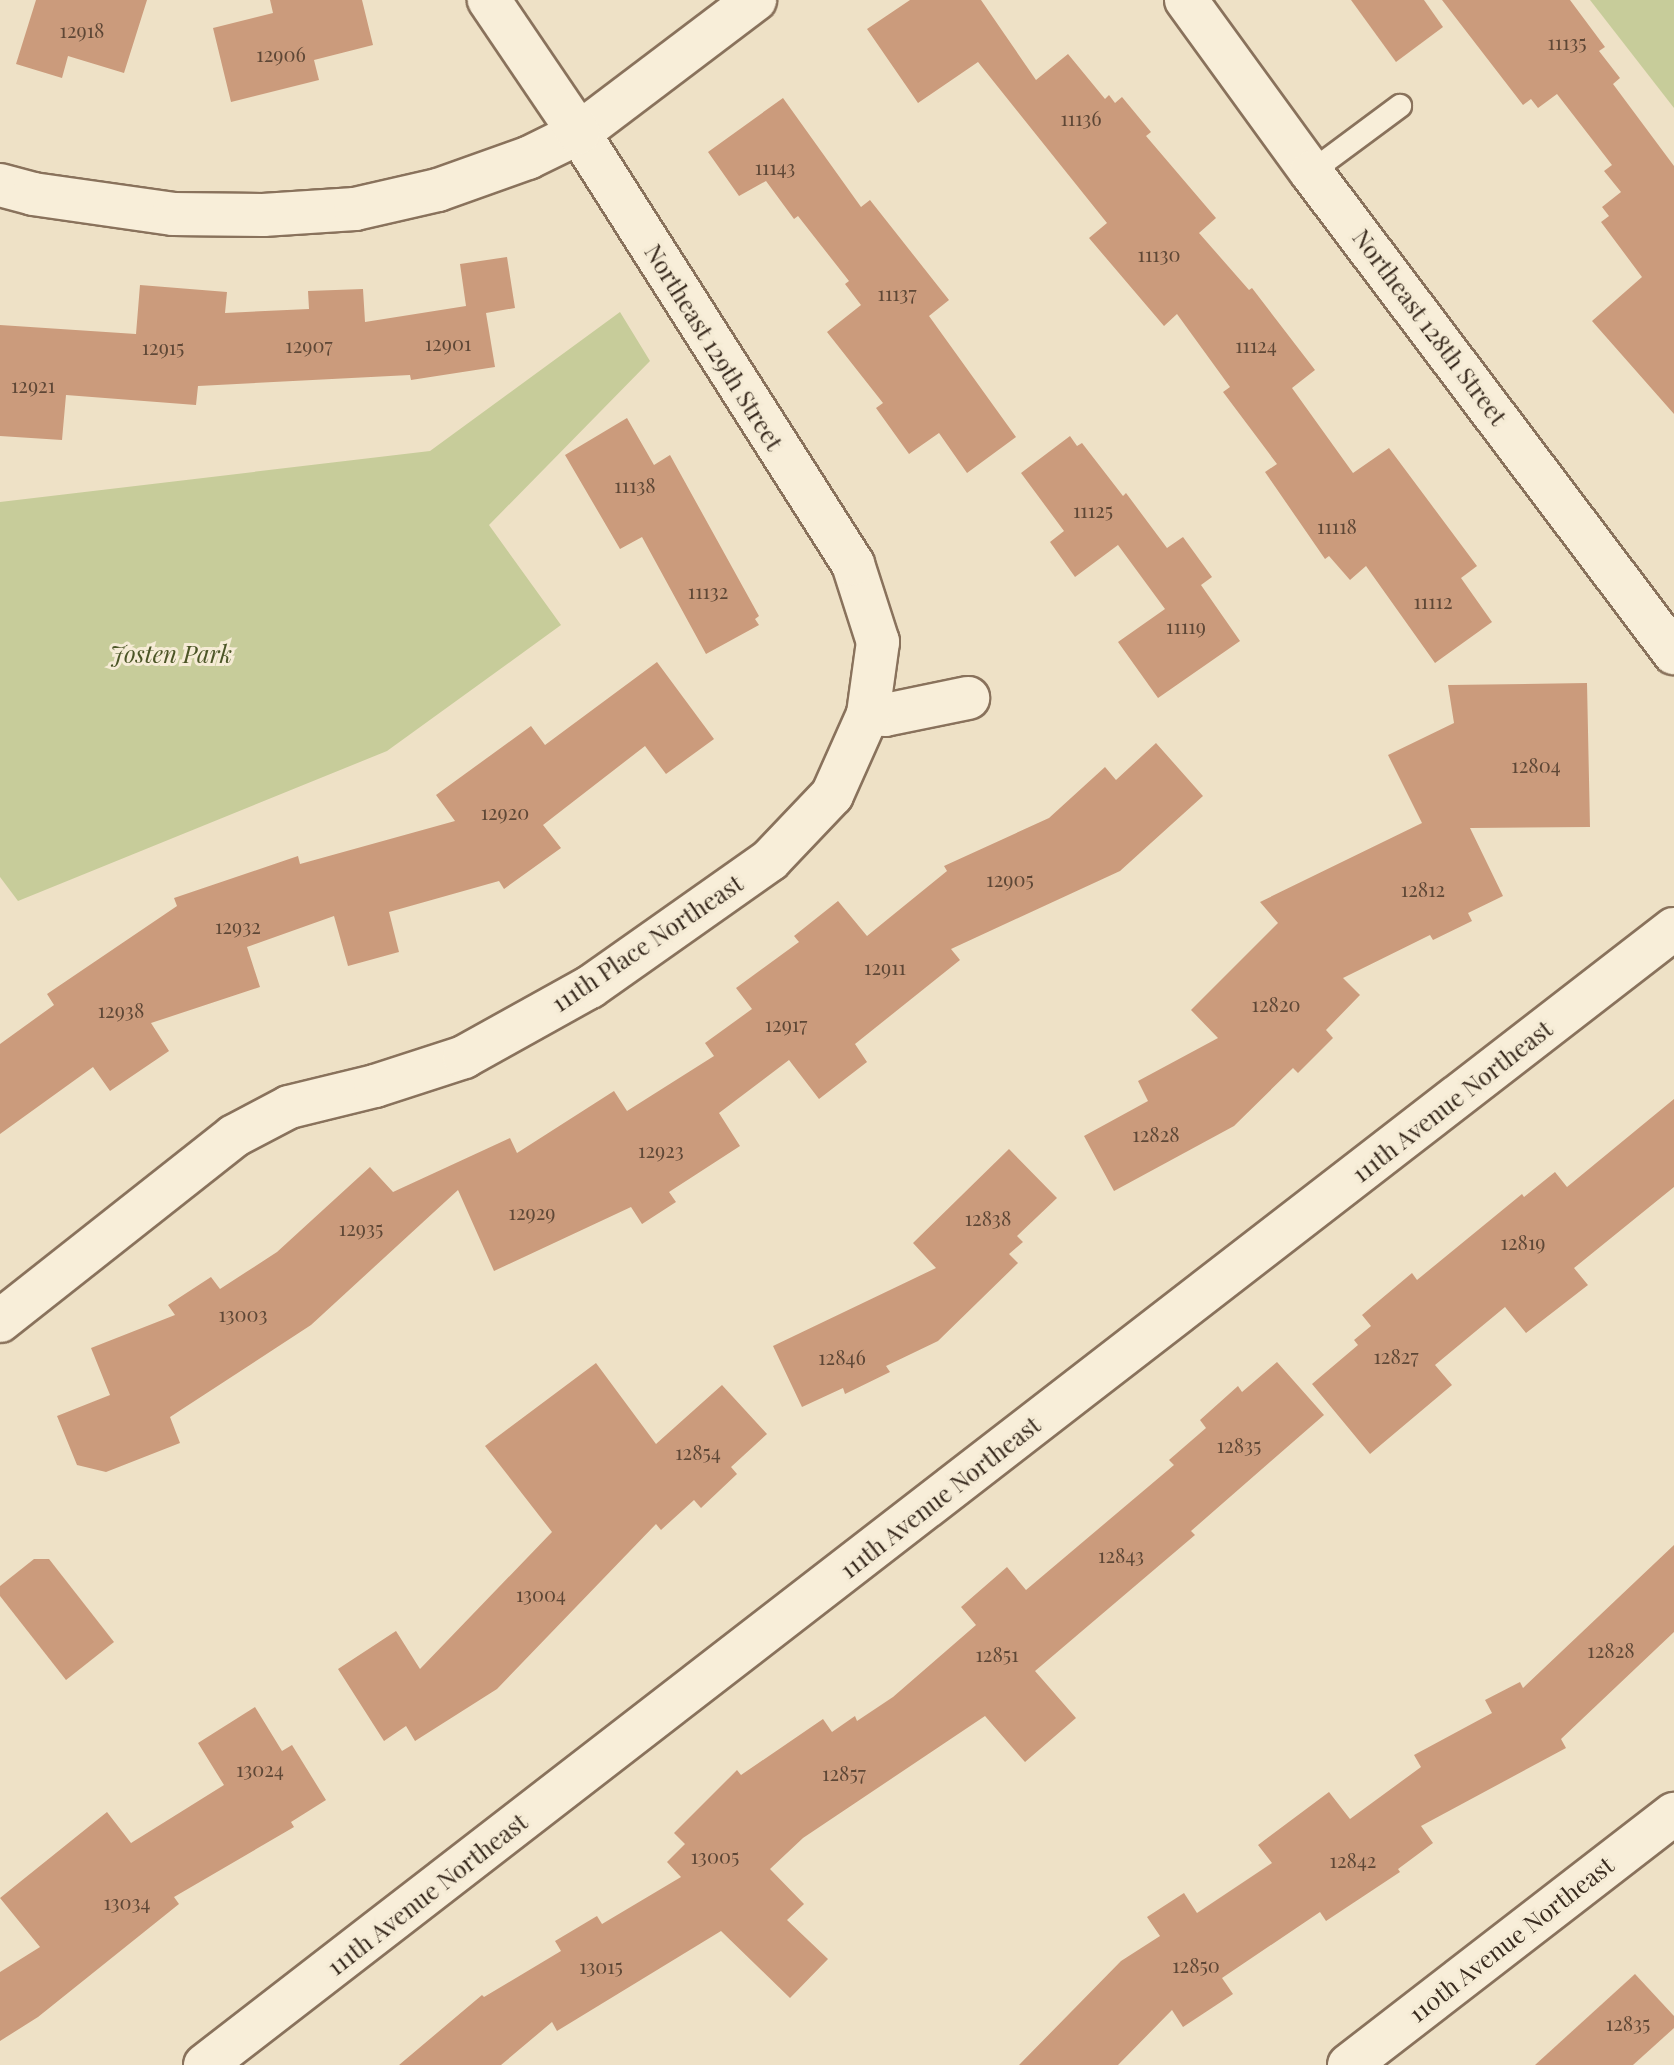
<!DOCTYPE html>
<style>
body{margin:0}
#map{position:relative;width:1674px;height:2065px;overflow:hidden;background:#eee1c6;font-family:"Playfair Display",serif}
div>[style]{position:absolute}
.green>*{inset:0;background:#c7cc9a}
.building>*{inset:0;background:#cb9b7c}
.roads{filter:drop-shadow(2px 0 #89725c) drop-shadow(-2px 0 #89725c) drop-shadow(0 2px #89725c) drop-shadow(0 -2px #89725c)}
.lane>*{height:22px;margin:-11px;padding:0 11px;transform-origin:11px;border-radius:11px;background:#f8eed9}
.street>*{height:42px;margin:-21px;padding:0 21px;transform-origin:21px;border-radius:21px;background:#f8eed9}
span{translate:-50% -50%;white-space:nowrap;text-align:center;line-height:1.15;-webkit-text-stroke:6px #f5ebd5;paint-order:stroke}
.number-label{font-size:20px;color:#5e4736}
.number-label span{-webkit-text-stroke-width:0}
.street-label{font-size:24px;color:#392b1f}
.park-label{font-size:24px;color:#4b5526;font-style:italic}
</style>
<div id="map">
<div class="green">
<div style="clip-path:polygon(1590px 0,1674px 0,1674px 108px)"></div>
<div style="clip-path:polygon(620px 312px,650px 361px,489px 525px,561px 625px,387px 751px,18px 901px,0 877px,0 502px,430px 451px)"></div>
</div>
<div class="building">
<div style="clip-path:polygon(36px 0,147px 0,124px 73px,68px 56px,62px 78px,16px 64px)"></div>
<div style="clip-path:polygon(270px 0,362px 0,373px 45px,314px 60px,319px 80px,231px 102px,213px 28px,273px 13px)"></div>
<div style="clip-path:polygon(910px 0,981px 0,1036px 80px,1068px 54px,1105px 99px,1109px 95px,1115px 103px,1122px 97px,1151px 132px,1146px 136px,1216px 218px,1199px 233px,1249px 290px,1252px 288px,1315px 370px,1292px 388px,1353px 473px,1389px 448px,1477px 566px,1461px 578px,1492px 622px,1435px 663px,1366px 566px,1350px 580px,1329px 556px,1325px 559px,1265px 472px,1277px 464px,1223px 392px,1230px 387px,1177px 314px,1164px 326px,1089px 238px,1107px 223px,978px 62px,918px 103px,867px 29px)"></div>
<div style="clip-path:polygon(1351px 0,1424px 0,1443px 27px,1396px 62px)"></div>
<div style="clip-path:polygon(1442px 0,1570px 0,1605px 47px,1599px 51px,1620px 78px,1613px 84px,1674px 166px,1674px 414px,1592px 321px,1642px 277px,1601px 222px,1609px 216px,1602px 207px,1621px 192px,1604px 171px,1612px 165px,1557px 94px,1538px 108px,1531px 99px,1523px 105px)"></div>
<div style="clip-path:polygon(783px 98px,861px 207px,870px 200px,949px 300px,929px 316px,1016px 437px,967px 473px,939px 433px,909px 454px,876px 408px,883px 403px,827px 332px,861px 305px,845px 284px,849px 281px,798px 216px,794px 219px,766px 181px,739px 196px,708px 152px)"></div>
<div style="clip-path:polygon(507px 257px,515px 308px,486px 313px,495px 367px,411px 380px,410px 375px,198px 386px,196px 405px,66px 395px,62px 440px,0 436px,0 325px,136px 334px,140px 285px,227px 292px,225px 313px,309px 309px,308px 291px,363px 289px,365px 322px,466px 306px,460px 264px)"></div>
<div style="clip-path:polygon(627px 418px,654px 465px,670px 455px,759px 616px,755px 619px,759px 625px,706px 654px,642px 537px,620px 549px,565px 455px)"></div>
<div style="clip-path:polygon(1070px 436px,1077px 446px,1082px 443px,1123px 496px,1126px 493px,1167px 548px,1183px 537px,1212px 577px,1201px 585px,1240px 641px,1158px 698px,1118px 642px,1165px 609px,1118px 545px,1075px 577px,1050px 542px,1064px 531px,1021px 473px)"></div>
<div style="clip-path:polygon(657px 662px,714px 739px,666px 774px,645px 746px,543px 825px,561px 848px,504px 889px,499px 881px,389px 912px,399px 952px,348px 966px,334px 916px,247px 947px,260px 987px,151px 1023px,169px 1051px,110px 1091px,93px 1067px,0 1134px,0 1044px,54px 1005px,47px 994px,177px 906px,174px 898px,298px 856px,300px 864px,455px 821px,436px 795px,531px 726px,545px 745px)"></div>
<div style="clip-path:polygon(1587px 683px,1590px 827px,1470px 828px,1503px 896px,1468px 913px,1472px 921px,1433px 940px,1430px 935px,1343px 978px,1360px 995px,1326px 1030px,1333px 1038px,1298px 1073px,1293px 1068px,1234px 1126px,1114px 1191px,1084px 1136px,1148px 1101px,1138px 1081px,1218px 1038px,1191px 1010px,1278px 923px,1260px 902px,1422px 823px,1388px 755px,1454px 723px,1448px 685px)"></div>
<div style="clip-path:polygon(1156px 743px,1203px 796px,1120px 871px,951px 949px,960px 960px,855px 1044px,867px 1062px,819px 1099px,789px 1060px,719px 1113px,740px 1146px,669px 1192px,676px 1202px,642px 1224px,631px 1207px,494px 1271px,458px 1190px,311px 1325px,170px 1417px,180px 1443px,106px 1472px,77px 1465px,57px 1416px,110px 1395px,91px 1348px,175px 1315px,168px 1305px,211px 1277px,220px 1289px,277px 1252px,370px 1167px,393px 1192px,510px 1138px,517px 1153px,614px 1091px,627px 1111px,714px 1056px,705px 1043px,752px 1009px,736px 988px,799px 942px,794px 936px,838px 901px,867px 936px,947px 871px,944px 866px,1049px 818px,1105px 767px,1116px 780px)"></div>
<div style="clip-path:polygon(1674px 1099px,1674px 1187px,1574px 1268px,1588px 1285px,1526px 1333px,1505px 1307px,1435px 1365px,1452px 1385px,1370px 1454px,1312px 1384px,1358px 1345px,1354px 1340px,1371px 1326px,1362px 1315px,1412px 1273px,1417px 1280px,1522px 1194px,1524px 1197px,1555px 1172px,1567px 1187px)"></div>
<div style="clip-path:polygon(1009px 1149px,1057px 1198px,1017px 1236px,1023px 1242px,1009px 1254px,1018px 1263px,938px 1341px,886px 1366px,890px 1372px,845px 1394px,843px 1388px,802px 1407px,773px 1346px,936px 1268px,913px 1243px)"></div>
<div style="clip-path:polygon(1277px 1362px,1324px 1415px,1191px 1531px,1195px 1535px,1035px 1671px,1076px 1718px,1025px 1762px,985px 1716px,803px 1838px,770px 1869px,804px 1904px,787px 1920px,828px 1959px,790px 1998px,721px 1931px,557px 2031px,552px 2022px,501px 2065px,399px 2065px,482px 1995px,484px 1997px,561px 1951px,555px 1941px,597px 1916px,602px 1924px,681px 1877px,667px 1862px,685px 1844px,674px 1833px,737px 1770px,741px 1775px,823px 1719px,832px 1732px,855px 1716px,857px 1721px,893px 1697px,976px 1625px,961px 1607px,1007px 1567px,1026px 1590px,1174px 1465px,1169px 1460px,1206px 1428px,1200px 1420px,1238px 1386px,1242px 1392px)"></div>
<div style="clip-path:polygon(596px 1363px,656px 1444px,722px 1385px,767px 1434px,731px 1467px,737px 1474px,701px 1508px,694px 1500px,661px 1530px,656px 1524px,497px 1689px,415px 1741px,406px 1726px,384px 1741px,338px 1669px,396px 1631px,420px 1669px,552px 1532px,485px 1446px)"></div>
<div style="clip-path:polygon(1674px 1545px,1674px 1632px,1561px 1739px,1566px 1748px,1421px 1826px,1433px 1843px,1398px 1869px,1400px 1872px,1326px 1921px,1320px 1912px,1222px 1978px,1233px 1994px,1183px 2027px,1172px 2010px,1118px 2065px,1019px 2065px,1121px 1961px,1160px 1936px,1147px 1917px,1184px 1893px,1197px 1913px,1272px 1863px,1258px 1845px,1329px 1792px,1350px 1819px,1421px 1767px,1414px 1755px,1492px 1713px,1485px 1700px,1520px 1682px,1523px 1688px)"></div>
<div style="clip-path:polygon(34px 1559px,49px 1559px,114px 1642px,66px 1680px,0 1596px,0 1586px)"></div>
<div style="clip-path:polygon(255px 1707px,282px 1751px,292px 1745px,326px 1800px,291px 1822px,294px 1827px,174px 1897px,179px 1904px,38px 2017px,0 2041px,0 1972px,40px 1947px,0 1898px,107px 1812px,131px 1843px,224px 1785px,198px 1743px)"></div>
<div style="clip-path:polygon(1635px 1974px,1674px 2016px,1674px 2028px,1633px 2065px,1535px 2065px)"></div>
</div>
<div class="roads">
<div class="lane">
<div style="left:1311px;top:172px;width:111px;rotate:-36.6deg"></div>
</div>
<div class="street">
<div style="left:1186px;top:0;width:213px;rotate:54deg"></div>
<div style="left:1311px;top:172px;width:603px;rotate:52.96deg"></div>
<div style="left:0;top:185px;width:34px;rotate:15deg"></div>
<div style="left:33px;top:194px;width:141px;rotate:8.1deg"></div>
<div style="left:173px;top:214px;width:90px;rotate:0.6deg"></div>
<div style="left:263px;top:215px;width:92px;rotate:-3.7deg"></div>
<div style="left:355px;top:209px;width:85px;rotate:-12.9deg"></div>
<div style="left:438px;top:190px;width:96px;rotate:-19.6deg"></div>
<div style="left:528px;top:158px;width:57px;rotate:-26.1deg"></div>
<div style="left:579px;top:133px;width:221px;rotate:-37.1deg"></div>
<div style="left:868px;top:714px;width:17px;rotate:3deg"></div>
<div style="left:885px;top:715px;width:85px;rotate:-11.6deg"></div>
<div style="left:0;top:1321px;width:298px;rotate:-38.3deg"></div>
<div style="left:234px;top:1136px;width:62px;rotate:-27.8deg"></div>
<div style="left:289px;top:1107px;width:89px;rotate:-13.7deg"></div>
<div style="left:375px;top:1086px;width:94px;rotate:-18deg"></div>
<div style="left:464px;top:1057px;width:144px;rotate:-29.1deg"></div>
<div style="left:590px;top:987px;width:220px;rotate:-35.2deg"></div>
<div style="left:770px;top:860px;width:90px;rotate:-46.4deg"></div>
<div style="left:832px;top:795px;width:89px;rotate:-66deg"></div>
<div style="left:868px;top:714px;width:73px;rotate:-82.1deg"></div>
<div style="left:878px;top:642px;width:82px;rotate:-107.8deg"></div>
<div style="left:853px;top:564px;width:511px;rotate:-122.45deg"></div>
<div style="left:579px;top:133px;width:161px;rotate:-124.1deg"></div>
<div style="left:205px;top:2065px;width:1857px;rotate:-37.72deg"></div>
<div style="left:1349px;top:2065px;width:411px;rotate:-37.7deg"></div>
</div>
</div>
<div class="number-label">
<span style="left:82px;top:29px">12918</span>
<span style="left:1567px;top:41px">11135</span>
<span style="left:281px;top:53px">12906</span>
<span style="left:1081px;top:117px">11136</span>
<span style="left:775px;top:166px">11143</span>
<span style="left:1159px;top:253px">11130</span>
<span style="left:897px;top:292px">11137</span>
<span style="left:448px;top:342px">12901</span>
<span style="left:309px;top:344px">12907</span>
<span style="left:1256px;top:344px">11124</span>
<span style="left:163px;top:346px">12915</span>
<span style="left:33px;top:384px">12921</span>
<span style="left:635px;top:484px">11138</span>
<span style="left:1093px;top:509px">11125</span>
<span style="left:1337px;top:525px">11118</span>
<span style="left:708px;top:590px">11132</span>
<span style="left:1433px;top:600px">11112</span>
<span style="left:1186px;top:625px">11119</span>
<span style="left:1536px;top:764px">12804</span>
<span style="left:505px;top:811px">12920</span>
<span style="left:1010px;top:878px">12905</span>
<span style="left:1423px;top:888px">12812</span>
<span style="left:238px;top:925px">12932</span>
<span style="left:885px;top:966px">12911</span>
<span style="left:1276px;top:1003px">12820</span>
<span style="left:121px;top:1009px">12938</span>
<span style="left:786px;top:1023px">12917</span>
<span style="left:1156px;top:1133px">12828</span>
<span style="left:661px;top:1149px">12923</span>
<span style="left:532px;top:1211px">12929</span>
<span style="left:988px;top:1217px">12838</span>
<span style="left:361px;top:1227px">12935</span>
<span style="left:1523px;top:1241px">12819</span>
<span style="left:243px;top:1313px">13003</span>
<span style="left:1396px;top:1355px">12827</span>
<span style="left:842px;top:1356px">12846</span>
<span style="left:1239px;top:1444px">12835</span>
<span style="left:698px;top:1451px">12854</span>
<span style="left:1121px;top:1554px">12843</span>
<span style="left:541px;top:1593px">13004</span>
<span style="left:1611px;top:1649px">12828</span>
<span style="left:997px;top:1653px">12851</span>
<span style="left:260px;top:1768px">13024</span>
<span style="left:844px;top:1772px">12857</span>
<span style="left:715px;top:1855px">13005</span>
<span style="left:1353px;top:1859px">12842</span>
<span style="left:127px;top:1901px">13034</span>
<span style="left:1196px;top:1964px">12850</span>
<span style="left:601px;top:1965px">13015</span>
<span style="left:1628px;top:2022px">12835</span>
</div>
<div class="street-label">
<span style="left:1430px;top:327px;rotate:53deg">Northeast 128th Street</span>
<span style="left:714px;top:347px;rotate:58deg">Northeast 129th Street</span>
<span style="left:647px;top:943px;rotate:-34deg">111th Place Northeast</span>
<span style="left:1452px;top:1101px;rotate:-38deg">111th Avenue Northeast</span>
<span style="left:940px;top:1497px;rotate:-38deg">111th Avenue Northeast</span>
<span style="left:427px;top:1894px;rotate:-38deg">111th Avenue Northeast</span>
<span style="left:1511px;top:1939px;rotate:-38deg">110th Avenue Northeast</span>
</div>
<div class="park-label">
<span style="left:171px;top:654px">Josten Park</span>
</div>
</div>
